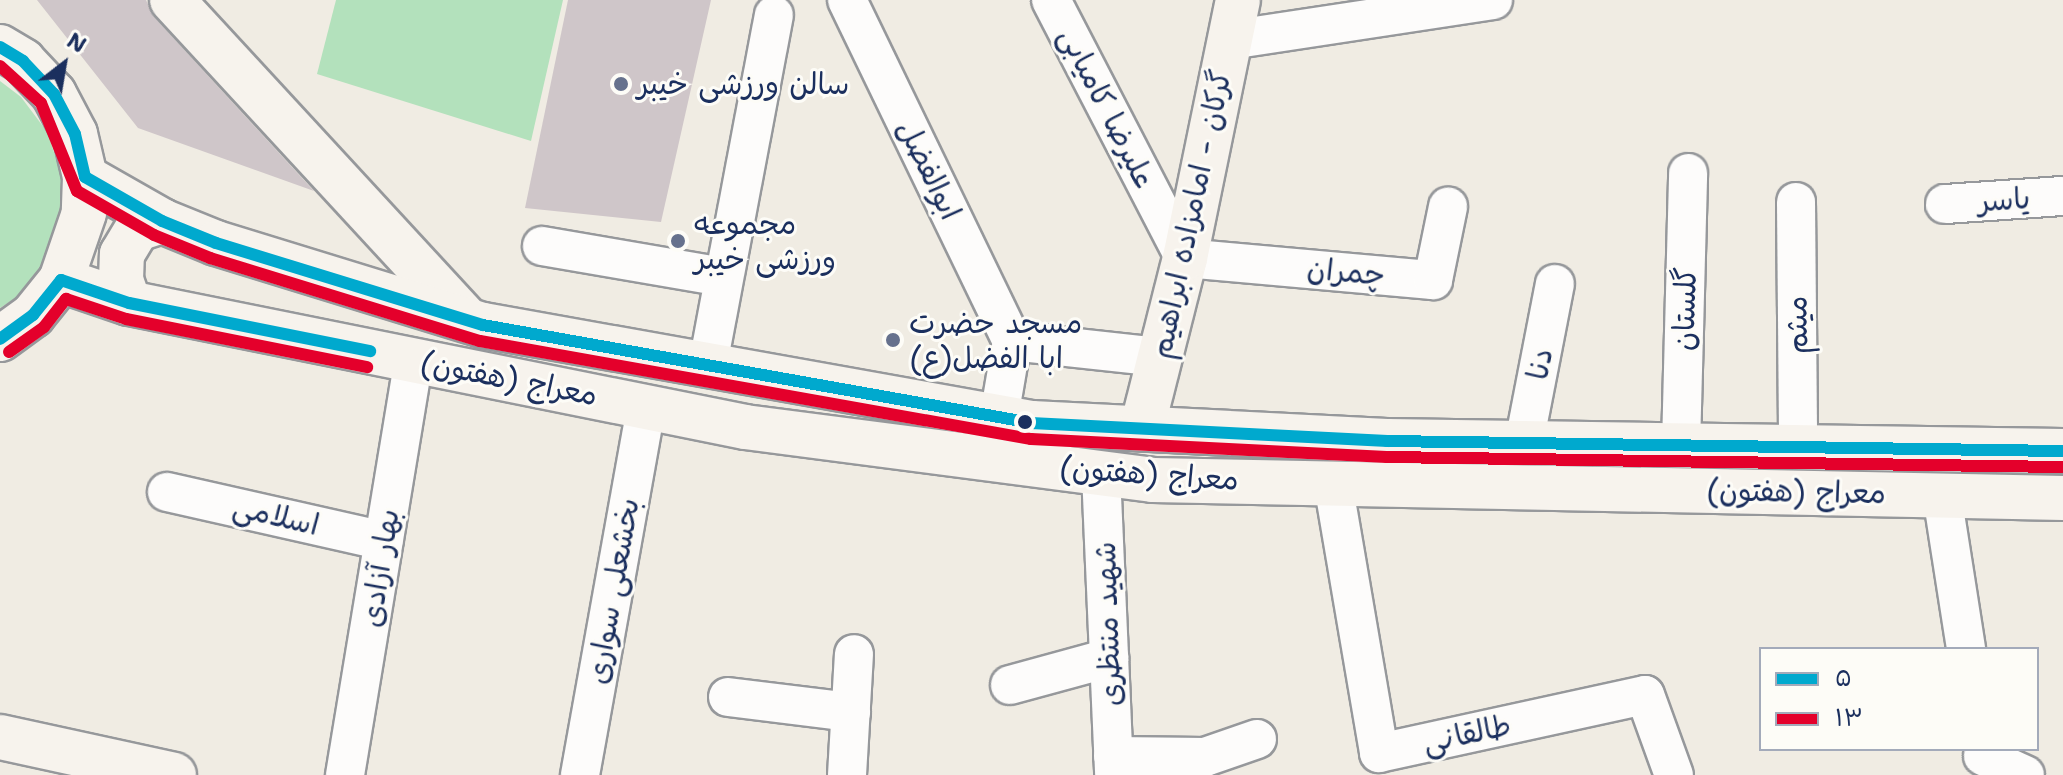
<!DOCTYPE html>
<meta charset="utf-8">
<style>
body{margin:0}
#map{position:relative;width:2063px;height:775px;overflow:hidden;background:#f0ece3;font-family:"Shantell Sans","Playpen Sans Arabic",sans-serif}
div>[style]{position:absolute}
.green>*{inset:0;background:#b3e1bc}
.building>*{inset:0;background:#cfc6c9}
.roads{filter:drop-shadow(2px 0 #96989b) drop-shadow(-2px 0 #96989b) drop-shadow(0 2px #96989b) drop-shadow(0 -2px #96989b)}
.street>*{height:38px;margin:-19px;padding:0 19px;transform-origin:19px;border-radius:19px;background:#fdfcfb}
.secondary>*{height:44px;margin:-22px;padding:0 22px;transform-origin:22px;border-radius:22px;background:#f7f3ed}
.bus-1>*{height:12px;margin:-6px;padding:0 6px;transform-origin:6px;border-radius:6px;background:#00a9ce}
.bus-2>*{height:12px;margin:-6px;padding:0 6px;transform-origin:6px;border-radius:6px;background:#e4002b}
.dots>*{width:22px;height:22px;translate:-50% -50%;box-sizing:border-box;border:4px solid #fdfcf7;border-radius:50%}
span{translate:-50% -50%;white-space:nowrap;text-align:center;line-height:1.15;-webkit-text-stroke:6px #fdfcf7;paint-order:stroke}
.poi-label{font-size:30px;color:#1b2f5e}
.left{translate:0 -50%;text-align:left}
.street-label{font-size:30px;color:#1b2f5e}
.legend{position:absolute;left:1759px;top:647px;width:280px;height:104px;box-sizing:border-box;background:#fdfcf7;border:2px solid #a3aaba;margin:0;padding:10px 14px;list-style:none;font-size:24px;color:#1b2f5e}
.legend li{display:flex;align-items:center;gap:16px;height:40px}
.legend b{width:40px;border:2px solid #a3aaba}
.north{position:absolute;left:24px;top:24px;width:80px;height:80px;-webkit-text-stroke:6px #fdfcf7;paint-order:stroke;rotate:31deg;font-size:22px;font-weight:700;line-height:32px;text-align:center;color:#1b2f5e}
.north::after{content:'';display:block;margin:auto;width:28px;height:36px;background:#1b2f5e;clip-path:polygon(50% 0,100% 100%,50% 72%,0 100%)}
</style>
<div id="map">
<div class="green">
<div style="clip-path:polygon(336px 0,563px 0,531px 141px,317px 74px)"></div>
<div style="clip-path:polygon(0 81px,21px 97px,48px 133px,61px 175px,61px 220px,45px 262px,17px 297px,0 308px)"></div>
</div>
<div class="building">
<div style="clip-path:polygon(37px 0,146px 0,154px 17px,314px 191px,138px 128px)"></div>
<div style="clip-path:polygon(568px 0,711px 0,661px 222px,525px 208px)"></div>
</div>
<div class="roads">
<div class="street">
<div style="left:847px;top:0;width:379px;rotate:64.2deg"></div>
<div style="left:1051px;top:0;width:291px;rotate:62.6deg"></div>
<div style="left:1185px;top:258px;width:249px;rotate:5.1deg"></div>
<div style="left:1433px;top:280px;width:75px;rotate:-78.4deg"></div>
<div style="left:1229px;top:40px;width:267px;rotate:-8.6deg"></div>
<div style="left:1796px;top:202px;width:246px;rotate:89.5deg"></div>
<div style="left:1945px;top:204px;width:118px;rotate:-3.9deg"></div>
<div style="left:542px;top:246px;width:166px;rotate:9.7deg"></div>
<div style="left:1012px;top:341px;width:149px;rotate:6.2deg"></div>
<div style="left:708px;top:364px;width:355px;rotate:-79.3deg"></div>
<div style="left:999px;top:417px;width:77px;rotate:-80.3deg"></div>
<div style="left:1524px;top:443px;width:162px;rotate:-79deg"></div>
<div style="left:1681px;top:446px;width:273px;rotate:-88.5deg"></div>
<div style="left:1101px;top:473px;width:302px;rotate:87.5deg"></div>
<div style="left:1333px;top:483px;width:274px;rotate:80.3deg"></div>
<div style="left:1379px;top:753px;width:272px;rotate:-12.3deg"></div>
<div style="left:1645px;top:695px;width:85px;rotate:70.1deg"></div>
<div style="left:167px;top:492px;width:222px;rotate:12.7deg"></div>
<div style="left:1942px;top:495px;width:156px;rotate:81.1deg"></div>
<div style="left:1010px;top:685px;width:103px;rotate:-15.3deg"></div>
<div style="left:728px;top:697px;width:124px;rotate:7deg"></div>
<div style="left:1113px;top:756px;width:92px;rotate:0.6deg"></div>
<div style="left:1205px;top:757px;width:55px;rotate:-19.1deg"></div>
<div style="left:1983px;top:756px;width:46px;rotate:24.3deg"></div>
<div style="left:345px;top:775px;width:421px;rotate:-80.6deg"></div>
<div style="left:580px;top:775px;width:374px;rotate:-79.8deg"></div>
<div style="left:847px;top:775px;width:121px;rotate:-86.7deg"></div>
</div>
<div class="secondary">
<div style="left:172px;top:0;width:432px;rotate:47.3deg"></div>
<div style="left:0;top:47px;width:27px;rotate:31deg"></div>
<div style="left:23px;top:61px;width:45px;rotate:46.8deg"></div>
<div style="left:54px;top:94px;width:45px;rotate:62.3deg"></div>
<div style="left:75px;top:134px;width:44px;rotate:76.9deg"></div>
<div style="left:85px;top:177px;width:36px;rotate:92deg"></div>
<div style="left:84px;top:213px;width:71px;rotate:108.9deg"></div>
<div style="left:61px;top:280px;width:45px;rotate:128.7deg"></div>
<div style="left:33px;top:315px;width:41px;rotate:144deg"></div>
<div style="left:85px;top:177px;width:89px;rotate:29.7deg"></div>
<div style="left:162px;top:221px;width:58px;rotate:22.2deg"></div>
<div style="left:216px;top:243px;width:279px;rotate:17.1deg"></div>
<div style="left:483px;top:325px;width:558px;rotate:10.12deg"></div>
<div style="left:1032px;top:423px;width:355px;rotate:2.9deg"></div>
<div style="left:1387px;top:441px;width:676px;rotate:0.85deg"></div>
<div style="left:61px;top:280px;width:72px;rotate:18.7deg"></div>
<div style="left:129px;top:303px;width:628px;rotate:11.38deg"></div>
<div style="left:745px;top:427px;width:411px;rotate:7.4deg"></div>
<div style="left:1153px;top:480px;width:910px;rotate:1.13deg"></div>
<div style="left:129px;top:303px;width:24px;rotate:-109deg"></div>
<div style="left:121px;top:280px;width:26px;rotate:-88deg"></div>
<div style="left:122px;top:254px;width:29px;rotate:-59deg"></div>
<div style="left:137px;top:229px;width:26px;rotate:-18deg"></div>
<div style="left:1142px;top:428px;width:175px;rotate:-75.8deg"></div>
<div style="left:1185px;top:258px;width:263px;rotate:-78.4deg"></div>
<div style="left:0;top:737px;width:178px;rotate:12.3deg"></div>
</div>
</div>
<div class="bus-1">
<div style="left:0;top:47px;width:27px;rotate:31deg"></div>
<div style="left:23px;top:61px;width:45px;rotate:46.8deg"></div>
<div style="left:54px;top:94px;width:45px;rotate:62.3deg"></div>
<div style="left:75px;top:134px;width:44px;rotate:76.9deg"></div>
<div style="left:85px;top:177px;width:89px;rotate:29.7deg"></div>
<div style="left:162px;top:221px;width:58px;rotate:22.2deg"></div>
<div style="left:216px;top:243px;width:279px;rotate:17.1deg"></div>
<div style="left:483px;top:325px;width:558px;rotate:10.12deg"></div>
<div style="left:1032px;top:423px;width:355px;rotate:2.9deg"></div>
<div style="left:1387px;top:441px;width:676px;rotate:0.85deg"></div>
<div style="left:0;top:339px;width:41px;rotate:-36deg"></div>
<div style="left:33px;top:315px;width:45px;rotate:-51.3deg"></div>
<div style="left:61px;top:280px;width:72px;rotate:18.7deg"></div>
<div style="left:129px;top:303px;width:246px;rotate:11.3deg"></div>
</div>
<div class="bus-2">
<div style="left:0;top:66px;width:55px;rotate:42.1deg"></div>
<div style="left:41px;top:103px;width:95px;rotate:67.8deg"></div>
<div style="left:77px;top:191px;width:89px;rotate:29.7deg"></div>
<div style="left:154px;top:235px;width:61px;rotate:22.3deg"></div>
<div style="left:210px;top:258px;width:282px;rotate:17.1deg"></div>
<div style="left:480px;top:341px;width:560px;rotate:10.09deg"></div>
<div style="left:1031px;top:439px;width:356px;rotate:2.9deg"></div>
<div style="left:1387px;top:457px;width:676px;rotate:0.85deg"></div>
<div style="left:9px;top:352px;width:43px;rotate:-35.5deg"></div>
<div style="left:44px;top:327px;width:36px;rotate:-52deg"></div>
<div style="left:66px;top:299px;width:63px;rotate:18.4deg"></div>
<div style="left:126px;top:319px;width:246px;rotate:11.3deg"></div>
</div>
<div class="dots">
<div style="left:621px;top:84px;background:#66718d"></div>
<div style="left:678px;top:241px;background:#66718d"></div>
<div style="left:893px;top:340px;background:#66718d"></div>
<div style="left:1025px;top:422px;background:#1b2f5e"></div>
</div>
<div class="poi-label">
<span class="left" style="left:637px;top:84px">سالن ورزشی خیبر</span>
<span class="left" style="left:694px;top:241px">مجموعه<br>ورزشی خیبر</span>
<span class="left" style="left:909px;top:340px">مسجد حضرت<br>ابا الفضل(ع)</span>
</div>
<div class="street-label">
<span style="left:1107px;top:108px;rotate:63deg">علیرضا کامیابی</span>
<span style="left:929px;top:170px;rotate:64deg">ابوالفضل</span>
<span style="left:2004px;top:200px;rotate:-4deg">یاسر</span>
<span style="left:1191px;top:214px;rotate:-78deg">گرکان - امامزاده ابراهیم</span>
<span style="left:1346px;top:272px;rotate:5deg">چمران</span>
<span style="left:1685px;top:309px;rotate:-88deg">گلستان</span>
<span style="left:1797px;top:325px;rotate:-91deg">میثم</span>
<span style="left:1540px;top:364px;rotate:-79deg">دنا</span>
<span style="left:509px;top:379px;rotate:11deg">معراج (هفتون)</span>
<span style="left:1149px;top:474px;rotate:4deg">معراج (هفتون)</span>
<span style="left:1796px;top:492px;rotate:1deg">معراج (هفتون)</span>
<span style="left:276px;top:516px;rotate:13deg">اسلامی</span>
<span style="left:380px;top:568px;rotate:-81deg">بهار آزادی</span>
<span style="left:613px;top:591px;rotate:-80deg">بخشعلی سواری</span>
<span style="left:1108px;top:624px;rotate:-92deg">شهید منتظری</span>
<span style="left:1467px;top:734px;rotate:-12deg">طالقانی</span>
</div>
<ul class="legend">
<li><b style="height:10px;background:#00a9ce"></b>۵</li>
<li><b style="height:10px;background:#e4002b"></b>۱۳</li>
</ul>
<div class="north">N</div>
</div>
